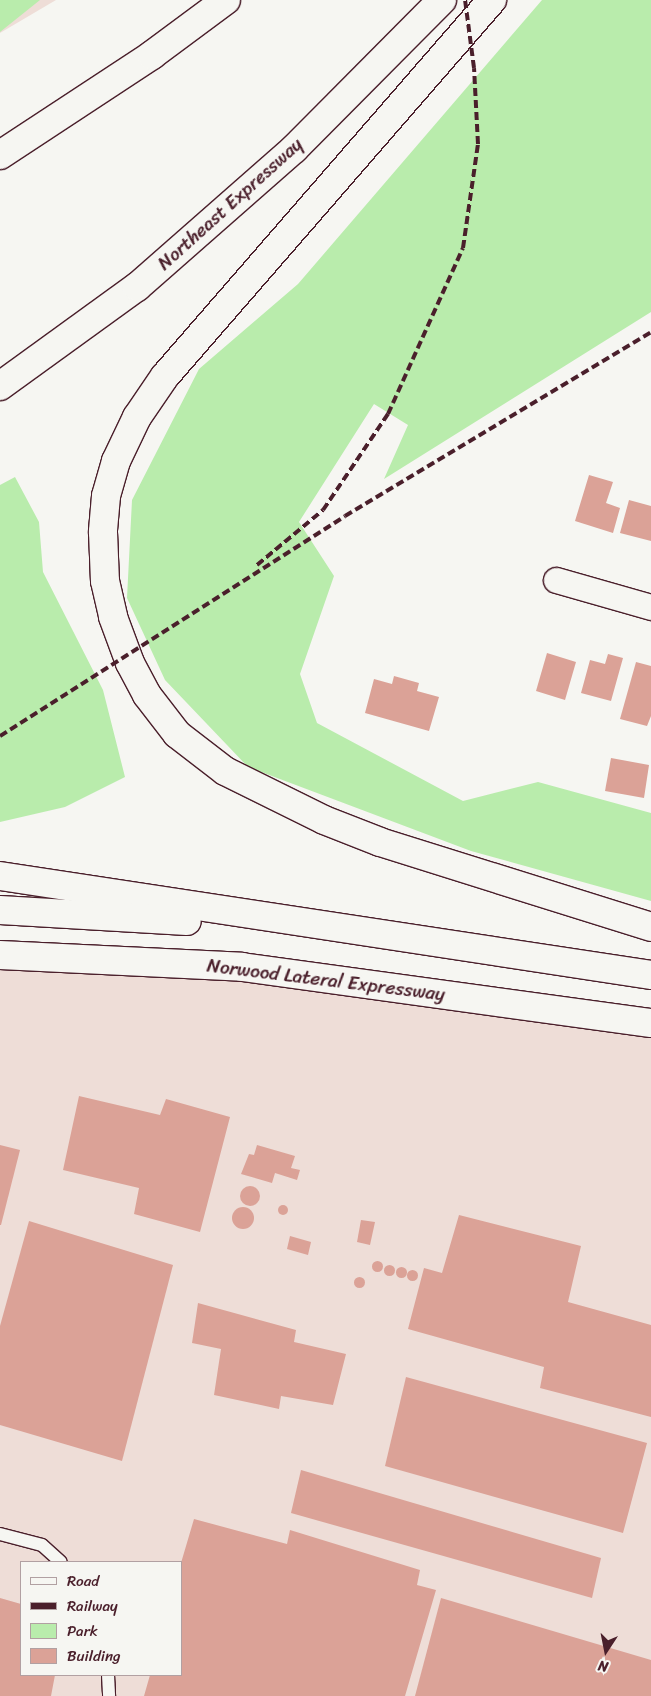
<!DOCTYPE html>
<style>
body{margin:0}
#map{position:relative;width:651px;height:1696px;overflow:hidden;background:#f6f6f2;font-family:Sriracha,sans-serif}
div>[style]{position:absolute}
.built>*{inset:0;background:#eeddd7}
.green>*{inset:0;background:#b9ecac}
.building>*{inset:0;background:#dba297}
.round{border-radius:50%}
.roads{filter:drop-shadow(1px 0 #4a1f2b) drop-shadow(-1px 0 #4a1f2b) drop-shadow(0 1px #4a1f2b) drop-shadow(0 -1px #4a1f2b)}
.service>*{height:12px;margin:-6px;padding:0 6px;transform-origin:6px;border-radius:6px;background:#f6f6f2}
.minor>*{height:25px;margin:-12.5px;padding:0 12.5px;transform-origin:12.5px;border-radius:12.5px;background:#f6f6f2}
.motorway>*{height:28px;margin:-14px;padding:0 14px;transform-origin:14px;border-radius:14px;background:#f6f6f2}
.rail>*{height:4px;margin-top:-2px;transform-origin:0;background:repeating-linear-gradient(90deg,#4a1f2b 0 8px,transparent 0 12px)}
span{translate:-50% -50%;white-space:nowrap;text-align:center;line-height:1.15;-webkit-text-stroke:4px #f6f6f2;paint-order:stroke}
.street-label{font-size:19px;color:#4a1f2b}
.legend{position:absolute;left:20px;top:1561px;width:162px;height:115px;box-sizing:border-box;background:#f6f6f2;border:1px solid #b1a0a2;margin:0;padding:6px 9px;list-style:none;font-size:15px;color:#4a1f2b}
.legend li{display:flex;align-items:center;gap:10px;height:25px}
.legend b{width:25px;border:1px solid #b1a0a2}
.north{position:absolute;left:581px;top:1626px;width:50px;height:50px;-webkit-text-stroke:4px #f6f6f2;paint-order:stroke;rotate:191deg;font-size:14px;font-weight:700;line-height:20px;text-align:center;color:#4a1f2b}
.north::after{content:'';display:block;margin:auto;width:18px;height:22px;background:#4a1f2b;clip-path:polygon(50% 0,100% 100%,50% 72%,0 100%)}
</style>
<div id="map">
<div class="built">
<div style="clip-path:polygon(0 0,56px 0,0 33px)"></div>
<div style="clip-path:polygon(evenodd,0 955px,651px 1023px,651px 1696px,0 1696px,0 955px,21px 1562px,181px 1562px,181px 1675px,21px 1675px,21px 1562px)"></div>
</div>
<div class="green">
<div style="clip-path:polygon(0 0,40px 0,0 32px)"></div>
<div style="clip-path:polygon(542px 0,651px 0,651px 312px,384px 479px,408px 425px,374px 404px,299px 522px,334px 576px,300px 674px,317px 723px,463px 801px,538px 782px,651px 813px,651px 901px,471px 851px,248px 767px,165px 680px,127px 598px,132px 500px,199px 369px,298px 284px)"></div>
<div style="clip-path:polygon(15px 477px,39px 522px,43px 572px,103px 690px,125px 777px,65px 807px,0 822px,0 485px)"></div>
</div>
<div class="building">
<div style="clip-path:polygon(589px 475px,613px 482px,606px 503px,620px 508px,613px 533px,575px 521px)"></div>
<div style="clip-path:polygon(629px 500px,651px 506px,651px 541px,620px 533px)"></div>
<div style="clip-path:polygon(547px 653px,576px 662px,565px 700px,536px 691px)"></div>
<div style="clip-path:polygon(608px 654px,623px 658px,611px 701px,581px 693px,590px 660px,605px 664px)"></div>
<div style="clip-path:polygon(636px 662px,651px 666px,651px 716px,647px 726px,620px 719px)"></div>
<div style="clip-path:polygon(394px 676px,419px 683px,417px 691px,439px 697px,429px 731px,365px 713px,374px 679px,392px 684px)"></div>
<div style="clip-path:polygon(611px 758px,649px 765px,644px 798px,605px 791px)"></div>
<div style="clip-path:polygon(79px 1096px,160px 1115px,166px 1099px,230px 1117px,200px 1232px,134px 1214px,139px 1188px,63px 1170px)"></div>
<div style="clip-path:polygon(0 1145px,20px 1150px,1px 1225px,0 1225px)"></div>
<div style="clip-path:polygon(257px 1145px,295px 1156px,291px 1168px,300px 1170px,297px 1180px,275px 1173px,272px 1183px,241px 1174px,249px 1154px,254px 1155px)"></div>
<div class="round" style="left:240px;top:1186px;width:20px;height:20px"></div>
<div class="round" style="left:278px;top:1205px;width:10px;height:10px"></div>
<div class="round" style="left:232px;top:1207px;width:22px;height:22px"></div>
<div style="clip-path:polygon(459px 1215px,581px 1246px,568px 1302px,651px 1325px,651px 1417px,540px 1388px,544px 1367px,408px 1329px,424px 1268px,442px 1273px)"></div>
<div style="clip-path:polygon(361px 1220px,375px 1222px,370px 1245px,357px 1242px)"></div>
<div style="clip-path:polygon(29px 1221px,173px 1265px,122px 1461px,0 1425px,0 1326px)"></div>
<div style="clip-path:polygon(290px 1236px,311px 1242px,308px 1255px,287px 1249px)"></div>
<div class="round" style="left:371.5px;top:1260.5px;width:11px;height:11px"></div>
<div class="round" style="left:383.5px;top:1264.5px;width:11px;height:11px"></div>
<div class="round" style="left:395.5px;top:1266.5px;width:11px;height:11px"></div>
<div class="round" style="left:406.5px;top:1269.5px;width:11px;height:11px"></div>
<div class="round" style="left:353.5px;top:1276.5px;width:11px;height:11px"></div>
<div style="clip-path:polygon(198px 1303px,296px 1330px,294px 1342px,346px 1354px,333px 1405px,281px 1396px,279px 1409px,214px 1395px,221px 1349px,192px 1343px)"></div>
<div style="clip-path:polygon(406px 1377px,647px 1443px,623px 1533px,385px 1466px)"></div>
<div style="clip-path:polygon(301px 1470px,601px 1558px,592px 1598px,291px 1513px)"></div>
<div style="clip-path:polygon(194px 1519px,287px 1544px,290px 1530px,420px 1570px,417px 1585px,436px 1590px,405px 1696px,144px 1696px,150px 1675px,181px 1675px,181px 1563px)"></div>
<div style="clip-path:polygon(0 1598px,21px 1604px,21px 1675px,55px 1675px,51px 1696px,0 1696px)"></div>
<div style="clip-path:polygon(441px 1598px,651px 1660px,651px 1696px,415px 1696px)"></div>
</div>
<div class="roads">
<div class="service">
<div style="left:0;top:1534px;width:43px;rotate:14.7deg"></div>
<div style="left:42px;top:1545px;width:25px;rotate:42deg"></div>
<div style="left:108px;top:1675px;width:21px;rotate:87deg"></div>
</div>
<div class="minor">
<div style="left:556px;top:580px;width:99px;rotate:15.9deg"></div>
</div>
<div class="motorway">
<div style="left:492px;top:0;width:498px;rotate:131deg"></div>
<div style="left:165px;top:376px;width:50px;rotate:124.3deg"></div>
<div style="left:137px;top:417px;width:49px;rotate:115.5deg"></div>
<div style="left:116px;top:461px;width:36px;rotate:106deg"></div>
<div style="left:106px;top:496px;width:36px;rotate:95deg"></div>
<div style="left:103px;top:532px;width:49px;rotate:87.7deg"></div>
<div style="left:105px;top:581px;width:37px;rotate:77deg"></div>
<div style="left:113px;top:617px;width:49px;rotate:69.7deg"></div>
<div style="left:130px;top:663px;width:36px;rotate:62deg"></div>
<div style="left:147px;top:695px;width:49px;rotate:52.4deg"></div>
<div style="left:177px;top:734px;width:61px;rotate:37.6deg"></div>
<div style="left:225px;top:771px;width:110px;rotate:26.3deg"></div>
<div style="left:324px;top:820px;width:60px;rotate:21.4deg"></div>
<div style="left:380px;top:842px;width:284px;rotate:17.4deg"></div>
<div style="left:0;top:155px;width:182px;rotate:-33.3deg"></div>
<div style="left:152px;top:55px;width:92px;rotate:-36.6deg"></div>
<div style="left:0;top:386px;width:169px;rotate:-35.9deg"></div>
<div style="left:137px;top:287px;width:209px;rotate:-41.3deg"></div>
<div style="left:294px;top:149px;width:210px;rotate:-45.2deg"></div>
<div style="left:0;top:876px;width:658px;rotate:8.65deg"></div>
<div style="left:0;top:910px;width:187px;rotate:3.4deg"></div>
<div style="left:0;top:955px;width:242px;rotate:2.8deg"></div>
<div style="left:242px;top:967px;width:413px;rotate:7.8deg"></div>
</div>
</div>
<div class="rail">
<div style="left:257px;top:565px;width:86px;rotate:-39.8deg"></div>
<div style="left:323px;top:510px;width:116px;rotate:-55.9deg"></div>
<div style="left:388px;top:414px;width:182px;rotate:-65.7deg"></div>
<div style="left:463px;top:248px;width:105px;rotate:-81.8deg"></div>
<div style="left:478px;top:144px;width:76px;rotate:-93deg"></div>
<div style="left:474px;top:68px;width:69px;rotate:-97.5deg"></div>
<div style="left:0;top:736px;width:409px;rotate:-32.5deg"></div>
<div style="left:345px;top:516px;width:357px;rotate:-31deg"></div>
</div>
<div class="street-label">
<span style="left:230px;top:204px;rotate:-42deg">Northeast Expressway</span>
<span style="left:326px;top:980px;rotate:7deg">Norwood Lateral Expressway</span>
</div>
<ul class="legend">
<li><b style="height:6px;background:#f6f6f2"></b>Road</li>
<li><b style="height:6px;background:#4a1f2b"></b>Railway</li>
<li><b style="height:14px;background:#b9ecac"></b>Park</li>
<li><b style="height:14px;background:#dba297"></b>Building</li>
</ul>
<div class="north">N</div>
</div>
